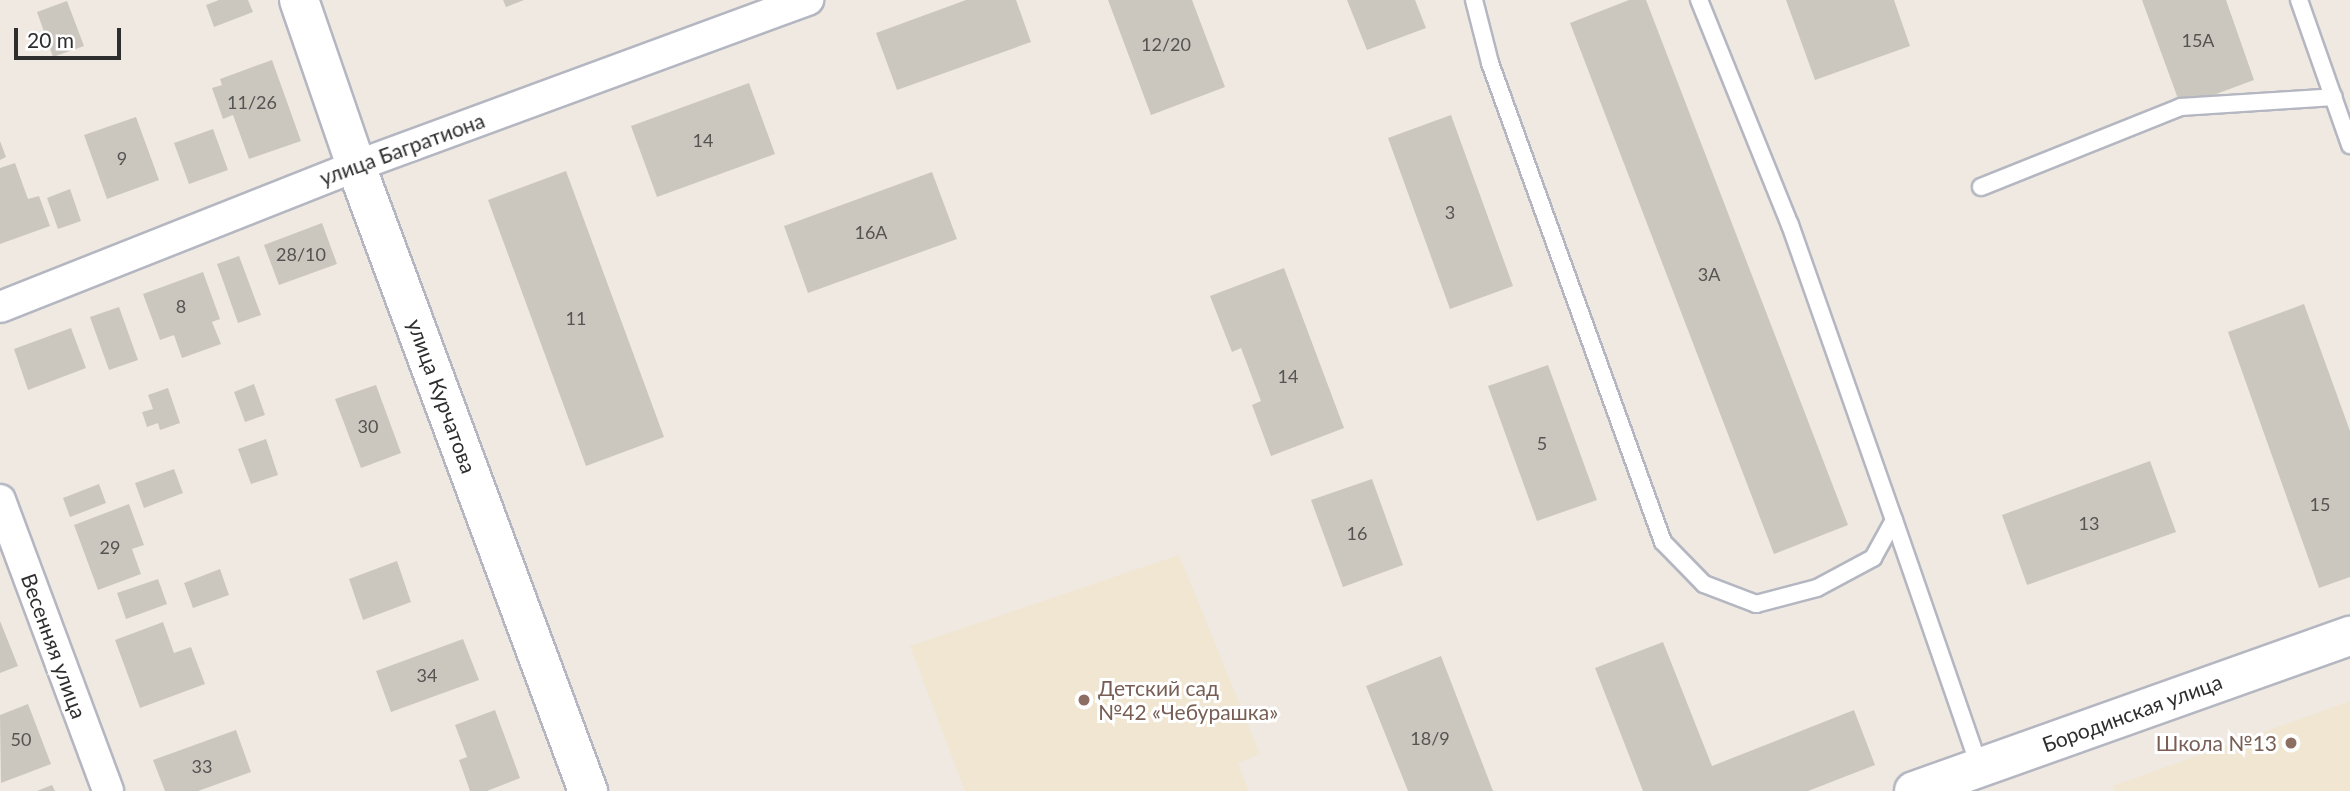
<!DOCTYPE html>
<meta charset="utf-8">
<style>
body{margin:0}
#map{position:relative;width:2350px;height:791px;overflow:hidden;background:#efe9e1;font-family:Lato,sans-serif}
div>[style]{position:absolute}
.education>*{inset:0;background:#f0e6d1}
.building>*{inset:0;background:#cbc7bf}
.roads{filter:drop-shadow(2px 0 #b4b7c1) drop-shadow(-2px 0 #b4b7c1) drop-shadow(0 2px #b4b7c1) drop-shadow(0 -2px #b4b7c1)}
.service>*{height:16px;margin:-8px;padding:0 8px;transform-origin:8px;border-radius:8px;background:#fff}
.minor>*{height:30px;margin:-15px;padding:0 15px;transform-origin:15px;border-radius:15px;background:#fff}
.tertiary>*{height:38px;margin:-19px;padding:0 19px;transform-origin:19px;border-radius:19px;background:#fff}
.dots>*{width:19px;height:19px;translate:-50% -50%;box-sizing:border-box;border:4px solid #fff;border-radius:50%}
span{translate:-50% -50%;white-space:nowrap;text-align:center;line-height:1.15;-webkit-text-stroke:6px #fff;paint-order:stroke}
.number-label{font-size:18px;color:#555452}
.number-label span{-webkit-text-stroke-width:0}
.street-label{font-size:21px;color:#2e2e2e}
.education-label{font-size:21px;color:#785e54}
.left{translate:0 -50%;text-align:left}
.right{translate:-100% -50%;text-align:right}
.scale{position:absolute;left:14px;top:28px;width:107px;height:32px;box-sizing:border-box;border:4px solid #2e2e2e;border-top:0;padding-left:9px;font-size:21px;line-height:24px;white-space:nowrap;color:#2e2e2e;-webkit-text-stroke:5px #fff;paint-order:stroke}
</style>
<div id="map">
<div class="education">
<div style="clip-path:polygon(1179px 555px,1260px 754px,1238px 763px,1249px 791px,965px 791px,910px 646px)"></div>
<div style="clip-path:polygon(2350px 701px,2350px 791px,2115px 791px,2113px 786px)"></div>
</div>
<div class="building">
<div style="clip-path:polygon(219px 0,248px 0,253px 12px,214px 27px,206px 5px)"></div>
<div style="clip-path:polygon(503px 0,524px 0,506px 7px)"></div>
<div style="clip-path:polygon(966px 0,1016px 0,1031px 42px,897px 90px,876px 33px)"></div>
<div style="clip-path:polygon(1108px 0,1192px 0,1225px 87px,1151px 115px)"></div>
<div style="clip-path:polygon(1347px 0,1415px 0,1426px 28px,1367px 50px)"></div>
<div style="clip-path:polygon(1629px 0,1646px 0,1848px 525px,1774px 554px,1570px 23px)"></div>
<div style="clip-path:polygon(1786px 0,1894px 0,1910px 46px,1815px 80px)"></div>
<div style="clip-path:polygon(2142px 0,2226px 0,2254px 80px,2181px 107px)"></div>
<div style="clip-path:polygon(67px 1px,84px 46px,53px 57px,37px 12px)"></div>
<div style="clip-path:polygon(272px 60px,301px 141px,249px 159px,233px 115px,223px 119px,212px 88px,222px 85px,220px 79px)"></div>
<div style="clip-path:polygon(749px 83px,775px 154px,657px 197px,631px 126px)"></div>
<div style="clip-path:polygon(1451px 115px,1513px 286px,1450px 309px,1388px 138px)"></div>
<div style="clip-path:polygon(136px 117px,159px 180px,107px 199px,84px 135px)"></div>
<div style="clip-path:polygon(213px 129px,228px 170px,189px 184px,174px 143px)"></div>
<div style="clip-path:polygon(0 141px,6px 157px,0 160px)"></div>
<div style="clip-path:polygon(15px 163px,28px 199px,39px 196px,50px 226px,0 244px,0 168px)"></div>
<div style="clip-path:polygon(566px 171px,664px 437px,586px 466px,488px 200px)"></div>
<div style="clip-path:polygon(932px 172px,957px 239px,808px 293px,784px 226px)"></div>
<div style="clip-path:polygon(70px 189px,81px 221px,58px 229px,47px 198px)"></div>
<div style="clip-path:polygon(322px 223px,337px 264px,279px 285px,264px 245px)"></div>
<div style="clip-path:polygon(239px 256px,261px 315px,238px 323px,217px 264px)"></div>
<div style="clip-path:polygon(1284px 268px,1344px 428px,1271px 456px,1252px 405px,1261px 401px,1241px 348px,1232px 352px,1210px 296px)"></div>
<div style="clip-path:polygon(203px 272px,220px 319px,212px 322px,221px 344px,182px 358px,174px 335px,160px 340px,143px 294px)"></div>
<div style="clip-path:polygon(2304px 304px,2350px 431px,2350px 577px,2319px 588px,2228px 332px)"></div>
<div style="clip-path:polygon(119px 307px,138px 360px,109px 370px,90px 317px)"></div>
<div style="clip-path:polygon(71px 328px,86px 368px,28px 390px,14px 349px)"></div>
<div style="clip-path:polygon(1548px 365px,1597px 500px,1537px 521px,1488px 386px)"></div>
<div style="clip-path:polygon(254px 384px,265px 415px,245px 422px,234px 392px)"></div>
<div style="clip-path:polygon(376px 385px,401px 453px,361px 468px,335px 399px)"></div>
<div style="clip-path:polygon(168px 388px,180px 423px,160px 430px,158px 423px,147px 427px,142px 412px,153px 409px,148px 395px)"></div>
<div style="clip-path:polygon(266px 439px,278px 475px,251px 484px,238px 449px)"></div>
<div style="clip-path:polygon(2150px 461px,2176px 532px,2027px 585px,2002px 515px)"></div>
<div style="clip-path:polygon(174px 469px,183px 493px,144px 508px,135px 483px)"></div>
<div style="clip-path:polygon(1372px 479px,1403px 565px,1343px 587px,1311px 500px)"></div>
<div style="clip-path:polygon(99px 484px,106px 503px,70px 517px,63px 498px)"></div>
<div style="clip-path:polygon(129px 504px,144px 545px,132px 549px,141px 574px,98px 590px,74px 525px)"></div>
<div style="clip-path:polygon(397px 561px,411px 602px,363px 620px,349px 579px)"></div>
<div style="clip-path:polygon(220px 569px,229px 595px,193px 608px,184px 583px)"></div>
<div style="clip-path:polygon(158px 579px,167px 604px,126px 619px,117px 593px)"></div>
<div style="clip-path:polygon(0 621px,18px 666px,0 673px)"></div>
<div style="clip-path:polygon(163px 622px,174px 653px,191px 647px,205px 684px,140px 708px,115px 640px)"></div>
<div style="clip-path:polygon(463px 639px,479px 680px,391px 712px,376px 671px)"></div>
<div style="clip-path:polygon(1663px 642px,1712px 766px,1854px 710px,1875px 765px,1808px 791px,1643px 791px,1595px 668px)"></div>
<div style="clip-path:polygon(1441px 656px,1493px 791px,1408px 791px,1366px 686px)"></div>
<div style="clip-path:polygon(28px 704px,51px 764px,1px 783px,0 715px)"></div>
<div style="clip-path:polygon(495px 710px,520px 778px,487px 791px,470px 791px,459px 760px,467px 757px,455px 725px)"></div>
<div style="clip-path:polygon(236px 730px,251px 772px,198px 791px,165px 791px,153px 760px)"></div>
<div style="clip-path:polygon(52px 785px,55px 791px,37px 791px)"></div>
</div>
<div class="roads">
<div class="service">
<div style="left:1474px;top:0;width:65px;rotate:75.7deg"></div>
<div style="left:1490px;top:63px;width:509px;rotate:70.14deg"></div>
<div style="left:1663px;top:542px;width:59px;rotate:45.7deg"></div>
<div style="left:1704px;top:584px;width:56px;rotate:21deg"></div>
<div style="left:1756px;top:604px;width:63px;rotate:-14.7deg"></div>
<div style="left:1817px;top:588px;width:64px;rotate:-28.2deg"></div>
<div style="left:1873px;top:558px;width:43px;rotate:-61.1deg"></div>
<div style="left:1894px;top:520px;width:313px;rotate:-109.4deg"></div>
<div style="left:1790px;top:225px;width:243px;rotate:-112deg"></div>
<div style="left:2299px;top:0;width:154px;rotate:70.6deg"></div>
<div style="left:1981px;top:187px;width:215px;rotate:-21.8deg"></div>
<div style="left:2181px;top:107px;width:153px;rotate:-3.7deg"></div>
<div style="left:1894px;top:520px;width:262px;rotate:70.9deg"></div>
</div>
<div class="minor">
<div style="left:0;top:307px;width:383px;rotate:-21.6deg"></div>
<div style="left:356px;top:166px;width:482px;rotate:-20.2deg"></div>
<div style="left:0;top:500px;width:310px;rotate:69.6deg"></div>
</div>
<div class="tertiary">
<div style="left:299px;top:0;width:176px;rotate:71deg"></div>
<div style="left:356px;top:166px;width:667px;rotate:69.64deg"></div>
<div style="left:1914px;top:791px;width:463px;rotate:-19.6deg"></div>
</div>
</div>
<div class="dots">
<div style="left:1084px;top:700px;background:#8d6e63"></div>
<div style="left:2291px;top:743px;background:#8d6e63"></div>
</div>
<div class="number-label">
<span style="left:2198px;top:40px">15А</span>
<span style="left:1166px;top:44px">12/20</span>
<span style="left:252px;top:102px">11/26</span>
<span style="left:703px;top:140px">14</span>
<span style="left:122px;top:158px">9</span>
<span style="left:1450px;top:212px">3</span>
<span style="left:871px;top:232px">16А</span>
<span style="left:301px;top:254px">28/10</span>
<span style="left:1709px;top:274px">3А</span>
<span style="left:181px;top:306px">8</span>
<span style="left:576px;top:318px">11</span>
<span style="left:1288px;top:376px">14</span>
<span style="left:368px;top:426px">30</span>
<span style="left:1542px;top:443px">5</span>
<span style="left:2320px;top:504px">15</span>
<span style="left:2089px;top:523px">13</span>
<span style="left:1357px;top:533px">16</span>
<span style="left:110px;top:547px">29</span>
<span style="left:427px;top:675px">34</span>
<span style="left:1430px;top:738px">18/9</span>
<span style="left:21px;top:739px">50</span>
<span style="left:202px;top:766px">33</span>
</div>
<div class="street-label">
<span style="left:402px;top:149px;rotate:-20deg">улица Багратиона</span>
<span style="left:442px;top:396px;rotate:70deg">улица Курчатова</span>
<span style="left:54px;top:646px;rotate:70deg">Весенняя улица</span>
<span style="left:2132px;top:713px;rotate:-20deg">Бородинская улица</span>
</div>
<div class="education-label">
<span class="left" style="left:1098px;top:700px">Детский сад<br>№42 «Чебурашка»</span>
<span class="right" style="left:2277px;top:743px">Школа №13</span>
</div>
<div class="scale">20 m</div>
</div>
